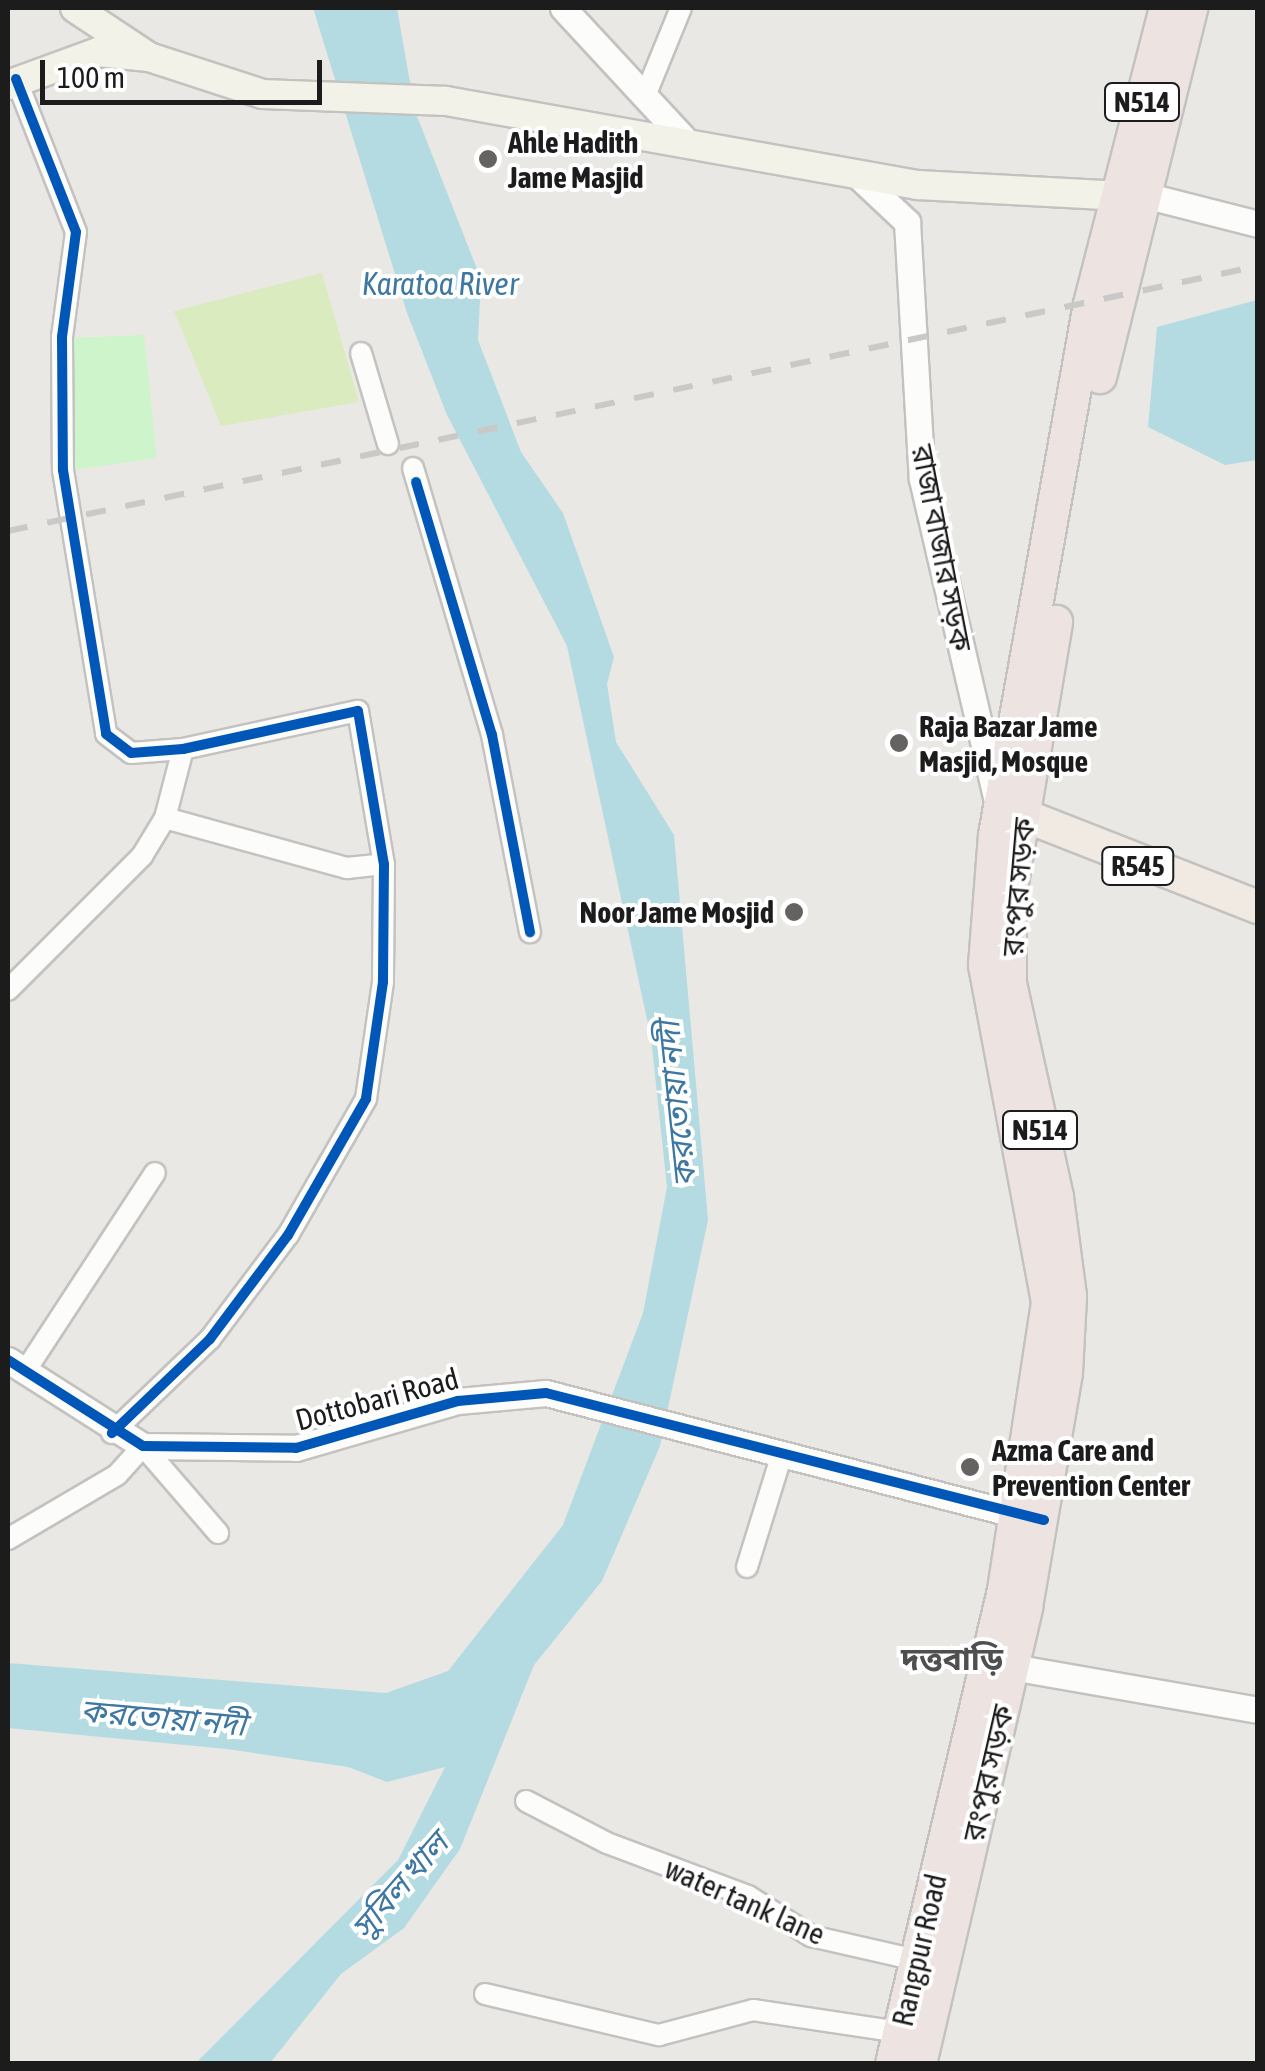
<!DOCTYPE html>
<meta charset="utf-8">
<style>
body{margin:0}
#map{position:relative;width:1265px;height:2071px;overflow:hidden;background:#eae8e4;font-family:"Asap Condensed","Noto Sans Bengali",sans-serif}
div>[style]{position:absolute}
.grass>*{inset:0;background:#daebbf}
.park>*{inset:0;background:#cef4cc}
.water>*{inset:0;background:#b4dbe1}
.roads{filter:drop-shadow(2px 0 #c3c2c0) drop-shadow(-2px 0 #c3c2c0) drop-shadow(0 2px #c3c2c0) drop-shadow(0 -2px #c3c2c0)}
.minor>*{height:20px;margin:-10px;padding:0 10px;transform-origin:10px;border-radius:10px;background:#fcfcfb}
.tertiary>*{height:25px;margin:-12.5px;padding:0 12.5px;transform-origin:12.5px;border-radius:12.5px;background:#fcfcfb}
.secondary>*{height:28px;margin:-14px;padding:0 14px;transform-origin:14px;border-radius:14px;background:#f3f2e8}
.primary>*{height:32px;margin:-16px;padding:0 16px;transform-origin:16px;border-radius:16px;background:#f0eae3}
.trunk>*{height:32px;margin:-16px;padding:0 16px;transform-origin:16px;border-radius:16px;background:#ede4e2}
.rail>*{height:6px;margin-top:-3px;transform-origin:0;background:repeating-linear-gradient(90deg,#c9c9c8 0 20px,transparent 0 40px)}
.cycleway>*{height:10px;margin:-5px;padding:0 5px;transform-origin:5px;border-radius:5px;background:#0057b8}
.dots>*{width:28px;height:28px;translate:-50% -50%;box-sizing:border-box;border:5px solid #fff;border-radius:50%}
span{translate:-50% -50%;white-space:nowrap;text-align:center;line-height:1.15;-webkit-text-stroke:8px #fff;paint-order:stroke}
.shield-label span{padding:2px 8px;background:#fff;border:2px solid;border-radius:8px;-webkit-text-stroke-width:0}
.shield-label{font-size:28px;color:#1c1c1c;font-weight:700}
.poi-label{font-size:30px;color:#1c1c1c;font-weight:700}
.left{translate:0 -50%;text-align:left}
.right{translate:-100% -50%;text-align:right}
.street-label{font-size:30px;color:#1c1c1c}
.water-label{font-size:32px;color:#3d77a2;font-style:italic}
.neighbourhood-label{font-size:32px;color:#4f4f4f;font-weight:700}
.frame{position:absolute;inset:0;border:10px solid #1c1c1c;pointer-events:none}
.scale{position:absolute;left:40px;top:60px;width:282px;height:45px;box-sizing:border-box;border:5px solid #1c1c1c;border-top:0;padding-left:12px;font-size:30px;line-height:35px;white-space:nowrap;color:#1c1c1c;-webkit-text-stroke:8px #fff;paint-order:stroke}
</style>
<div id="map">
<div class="grass">
<div style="clip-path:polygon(322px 273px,359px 402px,221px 426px,174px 311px)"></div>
</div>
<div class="park">
<div style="clip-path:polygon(144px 335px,157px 458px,66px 471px,66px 338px)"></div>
</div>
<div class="water">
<div style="clip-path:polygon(313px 8px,397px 8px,415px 111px,481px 279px,478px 340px,521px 452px,563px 513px,614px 657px,607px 684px,616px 742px,674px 835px,708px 1220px,660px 1446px,602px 1581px,534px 1665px,460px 1849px,404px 1928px,341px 1974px,270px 2063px,196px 2063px,398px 1860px,445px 1767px,387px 1782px,348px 1767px,227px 1749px,8px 1728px,8px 1663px,386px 1693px,448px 1671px,563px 1525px,643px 1313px,667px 1187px,651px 1038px,567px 646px,447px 415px,407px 313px)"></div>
<div style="clip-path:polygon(1257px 300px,1257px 460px,1225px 465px,1148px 427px,1157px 327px)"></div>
</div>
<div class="roads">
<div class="minor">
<div style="left:16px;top:79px;width:164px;rotate:68.6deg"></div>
<div style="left:76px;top:232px;width:106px;rotate:97.6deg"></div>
<div style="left:62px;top:337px;width:133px;rotate:89.6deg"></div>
<div style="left:63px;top:470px;width:267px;rotate:80.7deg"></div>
<div style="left:106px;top:734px;width:31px;rotate:37deg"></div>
<div style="left:131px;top:753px;width:52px;rotate:-4.4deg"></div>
<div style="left:183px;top:749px;width:179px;rotate:-12.3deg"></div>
<div style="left:358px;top:711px;width:155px;rotate:80.4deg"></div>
<div style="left:384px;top:864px;width:118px;rotate:90.5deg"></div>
<div style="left:383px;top:982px;width:118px;rotate:98.3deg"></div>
<div style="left:366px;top:1099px;width:157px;rotate:119.8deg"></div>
<div style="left:288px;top:1235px;width:130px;rotate:126.9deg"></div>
<div style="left:210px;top:1339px;width:136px;rotate:136.2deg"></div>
<div style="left:645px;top:96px;width:95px;rotate:-67.8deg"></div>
<div style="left:361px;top:353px;width:95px;rotate:73.5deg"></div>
<div style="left:413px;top:468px;width:278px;rotate:73.5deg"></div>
<div style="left:492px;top:735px;width:201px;rotate:79.1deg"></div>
<div style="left:165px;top:818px;width:189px;rotate:15.4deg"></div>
<div style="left:347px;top:868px;width:37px;rotate:-6deg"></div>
<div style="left:8px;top:990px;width:190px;rotate:-45deg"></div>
<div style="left:142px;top:856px;width:44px;rotate:-58.8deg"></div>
<div style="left:165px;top:818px;width:71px;rotate:-75.4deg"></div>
<div style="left:24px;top:1373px;width:239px;rotate:-56.8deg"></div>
<div style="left:8px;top:1539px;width:126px;rotate:-30.4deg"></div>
<div style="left:117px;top:1475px;width:39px;rotate:-48deg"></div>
<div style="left:143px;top:1446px;width:115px;rotate:49.2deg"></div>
<div style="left:747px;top:1567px;width:115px;rotate:-72.8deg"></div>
<div style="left:526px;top:1801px;width:91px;rotate:27.4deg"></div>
<div style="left:607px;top:1843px;width:151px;rotate:20.6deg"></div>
<div style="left:748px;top:1896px;width:75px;rotate:32.4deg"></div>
<div style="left:811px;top:1936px;width:108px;rotate:12.9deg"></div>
<div style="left:485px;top:1994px;width:179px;rotate:13.3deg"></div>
<div style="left:659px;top:2035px;width:97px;rotate:-14.9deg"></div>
<div style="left:753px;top:2010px;width:149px;rotate:8.5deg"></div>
</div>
<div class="tertiary">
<div style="left:563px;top:8px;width:183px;rotate:47.2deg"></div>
<div style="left:857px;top:175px;width:69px;rotate:43.2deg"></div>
<div style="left:1144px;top:195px;width:118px;rotate:14.3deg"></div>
<div style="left:907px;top:222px;width:257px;rotate:86.7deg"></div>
<div style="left:922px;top:479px;width:336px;rotate:76.9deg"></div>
<div style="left:8px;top:1360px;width:160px;rotate:32.5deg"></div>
<div style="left:143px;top:1446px;width:153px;rotate:0.7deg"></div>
<div style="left:296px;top:1448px;width:169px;rotate:-16.2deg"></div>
<div style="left:458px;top:1401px;width:88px;rotate:-5.2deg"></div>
<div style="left:546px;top:1393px;width:499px;rotate:14.5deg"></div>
<div style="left:1012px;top:1667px;width:250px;rotate:9.9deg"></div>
</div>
<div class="secondary">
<div style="left:75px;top:8px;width:89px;rotate:33.5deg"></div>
<div style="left:8px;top:85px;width:96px;rotate:-20.1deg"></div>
<div style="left:98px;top:52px;width:51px;rotate:5.6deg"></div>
<div style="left:149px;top:57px;width:120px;rotate:18deg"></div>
<div style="left:263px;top:94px;width:183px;rotate:2.2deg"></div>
<div style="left:446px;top:101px;width:479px;rotate:10.1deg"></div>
<div style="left:918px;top:185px;width:200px;rotate:3.1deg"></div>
</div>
<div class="primary">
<div style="left:1023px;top:815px;width:252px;rotate:21.4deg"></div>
</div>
<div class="trunk">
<div style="left:1100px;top:377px;width:380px;rotate:-76.1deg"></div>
<div style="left:892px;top:2064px;width:487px;rotate:-76.7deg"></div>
<div style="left:1004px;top:1590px;width:291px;rotate:-81.3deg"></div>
<div style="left:1048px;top:1302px;width:343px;rotate:-100.6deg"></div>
<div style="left:985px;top:965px;width:130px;rotate:-85.6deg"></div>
<div style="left:995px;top:835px;width:539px;rotate:-79.86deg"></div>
<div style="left:1090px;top:304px;width:306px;rotate:-75.6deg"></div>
<div style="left:920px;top:2064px;width:469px;rotate:-76.9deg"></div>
<div style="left:1026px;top:1607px;width:237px;rotate:-80.3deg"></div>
<div style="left:1066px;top:1373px;width:77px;rotate:-87deg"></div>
<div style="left:1070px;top:1296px;width:100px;rotate:-97.5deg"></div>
<div style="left:1057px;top:1197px;width:218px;rotate:-102.4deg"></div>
<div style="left:1010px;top:984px;width:89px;rotate:-90deg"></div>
<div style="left:1010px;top:895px;width:277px;rotate:-80.4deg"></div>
</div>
</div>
<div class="rail">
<div style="left:8px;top:531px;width:1278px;rotate:-11.97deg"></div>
</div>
<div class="cycleway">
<div style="left:16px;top:79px;width:164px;rotate:68.6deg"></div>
<div style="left:76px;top:232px;width:106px;rotate:97.6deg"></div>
<div style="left:62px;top:337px;width:133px;rotate:89.6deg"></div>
<div style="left:63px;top:470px;width:267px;rotate:80.7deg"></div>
<div style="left:106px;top:734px;width:31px;rotate:37deg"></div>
<div style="left:131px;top:753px;width:52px;rotate:-4.4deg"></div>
<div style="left:183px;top:749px;width:179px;rotate:-12.3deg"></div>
<div style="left:358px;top:711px;width:155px;rotate:80.4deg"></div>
<div style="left:384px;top:864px;width:118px;rotate:90.5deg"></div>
<div style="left:383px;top:982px;width:118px;rotate:98.3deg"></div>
<div style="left:366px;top:1099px;width:157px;rotate:119.8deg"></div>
<div style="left:288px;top:1235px;width:130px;rotate:126.9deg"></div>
<div style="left:210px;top:1339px;width:136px;rotate:136.2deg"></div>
<div style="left:416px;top:482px;width:264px;rotate:73.3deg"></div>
<div style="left:492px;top:735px;width:201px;rotate:79.1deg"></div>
<div style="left:8px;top:1360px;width:160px;rotate:32.5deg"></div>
<div style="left:143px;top:1446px;width:153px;rotate:0.7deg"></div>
<div style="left:296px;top:1448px;width:169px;rotate:-16.2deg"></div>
<div style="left:458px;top:1401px;width:88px;rotate:-5.2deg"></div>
<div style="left:546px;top:1393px;width:514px;rotate:14.31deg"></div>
</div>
<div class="dots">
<div style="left:488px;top:159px;background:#646362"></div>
<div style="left:899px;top:743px;background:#646362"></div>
<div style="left:794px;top:912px;background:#646362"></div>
<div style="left:970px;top:1467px;background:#646362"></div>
</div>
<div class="shield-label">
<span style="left:1142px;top:102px">N514</span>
<span style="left:1138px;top:866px">R545</span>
<span style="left:1040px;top:1130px">N514</span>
</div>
<div class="poi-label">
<span class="left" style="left:508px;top:159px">Ahle Hadith<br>Jame Masjid</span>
<span class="left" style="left:919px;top:743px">Raja Bazar Jame<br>Masjid, Mosque</span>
<span class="right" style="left:774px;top:912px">Noor Jame Mosjid</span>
<span class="left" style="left:992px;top:1467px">Azma Care and<br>Prevention Center</span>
</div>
<div class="street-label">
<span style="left:942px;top:548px;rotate:79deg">রাজা বাজার সড়ক</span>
<span style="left:1018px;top:887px;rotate:-85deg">রংপুর সড়ক</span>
<span style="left:377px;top:1399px;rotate:-15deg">Dottobari Road</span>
<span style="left:988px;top:1773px;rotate:-77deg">রংপুর সড়ক</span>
<span style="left:745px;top:1901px;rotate:24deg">water tank lane</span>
<span style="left:919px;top:1950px;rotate:-77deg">Rangpur Road</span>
</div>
<div class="water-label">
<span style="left:440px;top:284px">Karatoa River</span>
<span style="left:677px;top:1104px;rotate:-96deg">করতোয়া নদী</span>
<span style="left:163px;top:1718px;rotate:5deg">করতোয়া নদী</span>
<span style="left:400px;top:1886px;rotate:-49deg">সুবিল খাল</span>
</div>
<div class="neighbourhood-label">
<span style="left:952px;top:1659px">দত্তবাড়ি</span>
</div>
<div class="frame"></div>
<div class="scale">100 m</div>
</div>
